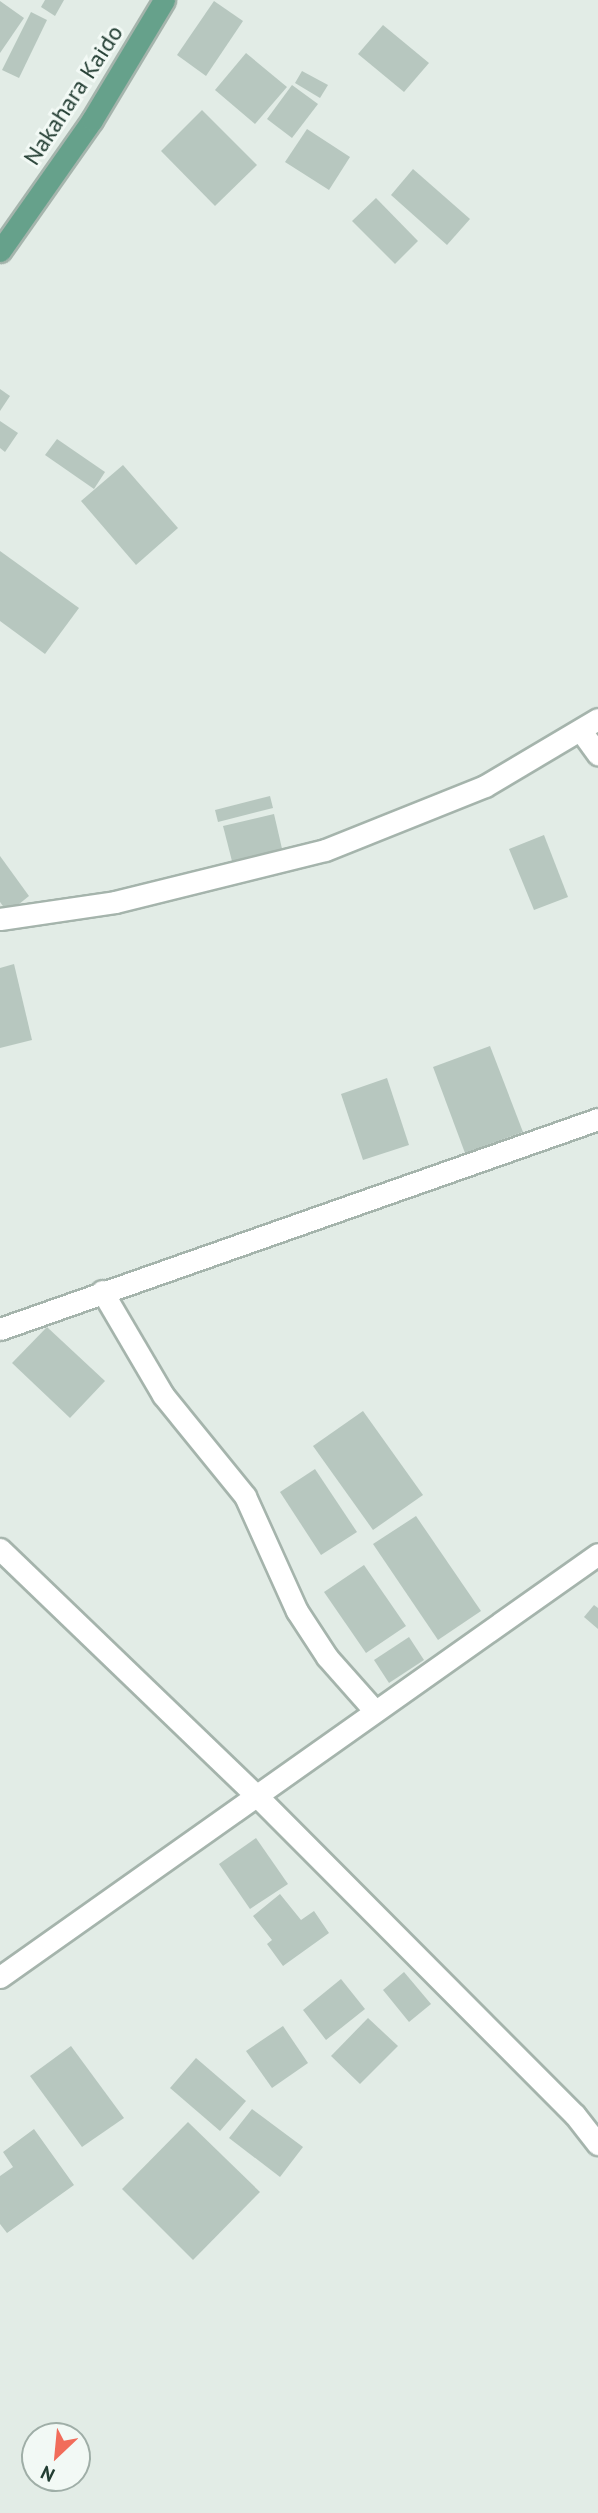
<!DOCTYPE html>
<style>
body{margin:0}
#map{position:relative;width:598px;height:2513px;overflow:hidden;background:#e2ece6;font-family:"PT Sans",sans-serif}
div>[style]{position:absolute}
.building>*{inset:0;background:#b7c7bf}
.roads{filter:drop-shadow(2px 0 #a5b4ac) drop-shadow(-2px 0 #a5b4ac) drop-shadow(0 2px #a5b4ac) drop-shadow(0 -2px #a5b4ac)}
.minor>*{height:21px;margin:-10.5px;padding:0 10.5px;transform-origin:10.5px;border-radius:10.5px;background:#fff}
.major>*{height:21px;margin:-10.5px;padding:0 10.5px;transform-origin:10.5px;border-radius:10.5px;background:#66a18b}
span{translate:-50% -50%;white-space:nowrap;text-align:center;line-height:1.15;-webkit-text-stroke:6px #f2f9f5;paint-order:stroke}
.street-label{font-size:24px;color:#223d32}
.north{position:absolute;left:21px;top:2422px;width:70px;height:70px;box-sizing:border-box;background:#f2f9f5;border:2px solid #9faea7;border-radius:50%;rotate:206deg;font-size:19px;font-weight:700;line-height:28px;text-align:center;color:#223d32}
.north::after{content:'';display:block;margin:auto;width:24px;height:32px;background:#f16c5a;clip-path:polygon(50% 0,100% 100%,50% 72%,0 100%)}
</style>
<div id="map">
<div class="building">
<div style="clip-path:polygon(45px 0,64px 0,55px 16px,41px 7px)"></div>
<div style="clip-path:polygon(0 1px,24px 18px,0 53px)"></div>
<div style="clip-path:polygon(214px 1px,243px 21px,206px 76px,177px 55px)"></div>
<div style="clip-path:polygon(31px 12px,47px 20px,19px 78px,2px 70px)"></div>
<div style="clip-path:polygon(383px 25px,429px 63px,404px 92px,358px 54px)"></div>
<div style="clip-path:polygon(246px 53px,287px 87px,255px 124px,215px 90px)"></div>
<div style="clip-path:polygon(302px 71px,328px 85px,320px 98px,295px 83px)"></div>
<div style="clip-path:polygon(292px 85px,318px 104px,292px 138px,267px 119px)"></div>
<div style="clip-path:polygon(202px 110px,257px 165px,215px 206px,161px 151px)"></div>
<div style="clip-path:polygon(307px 129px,350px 157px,329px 190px,285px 162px)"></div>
<div style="clip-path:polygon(413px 169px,470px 219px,447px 245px,391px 195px)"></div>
<div style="clip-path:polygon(376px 198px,418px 241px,395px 264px,352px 221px)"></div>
<div style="clip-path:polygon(0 389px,10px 396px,0 411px)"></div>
<div style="clip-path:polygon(0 421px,18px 433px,5px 452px,0 448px)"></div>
<div style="clip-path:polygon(57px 439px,105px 472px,94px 489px,45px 455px)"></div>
<div style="clip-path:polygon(123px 465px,178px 528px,136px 565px,81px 501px)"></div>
<div style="clip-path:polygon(0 551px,79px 608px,45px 654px,0 621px)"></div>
<div style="clip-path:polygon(270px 796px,273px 808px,218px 822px,215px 810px)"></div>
<div style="clip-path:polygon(274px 814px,283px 853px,233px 865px,223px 826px)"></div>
<div style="clip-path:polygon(544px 835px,568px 897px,534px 910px,509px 849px)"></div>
<div style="clip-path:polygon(0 856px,29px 896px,8px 913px,0 902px)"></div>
<div style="clip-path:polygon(14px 964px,32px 1040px,0 1048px,0 968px)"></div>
<div style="clip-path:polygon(490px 1046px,523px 1132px,465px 1153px,433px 1067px)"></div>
<div style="clip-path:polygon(387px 1078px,409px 1145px,363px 1160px,341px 1094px)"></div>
<div style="clip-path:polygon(47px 1327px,105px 1381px,70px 1418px,12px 1363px)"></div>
<div style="clip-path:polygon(363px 1411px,423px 1495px,373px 1530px,313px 1446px)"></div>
<div style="clip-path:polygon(315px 1469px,357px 1532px,321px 1555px,280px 1492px)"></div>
<div style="clip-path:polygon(416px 1516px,481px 1611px,438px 1640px,373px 1544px)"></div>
<div style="clip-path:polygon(364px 1565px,406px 1626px,366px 1653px,324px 1592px)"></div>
<div style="clip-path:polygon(594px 1605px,598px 1608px,598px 1629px,584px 1617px)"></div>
<div style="clip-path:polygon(409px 1637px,424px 1660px,389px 1683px,374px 1660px)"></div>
<div style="clip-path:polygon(256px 1838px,288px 1884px,250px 1909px,219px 1864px)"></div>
<div style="clip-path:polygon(280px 1894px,301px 1920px,314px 1911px,329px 1933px,283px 1966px,267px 1944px,272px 1940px,253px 1916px)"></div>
<div style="clip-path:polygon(404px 1972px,431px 2004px,409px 2022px,383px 1990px)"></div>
<div style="clip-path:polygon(341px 1979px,365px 2009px,326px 2040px,303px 2010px)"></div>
<div style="clip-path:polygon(368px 2018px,398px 2046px,360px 2084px,331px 2056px)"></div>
<div style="clip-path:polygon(283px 2026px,308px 2063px,272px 2088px,246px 2051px)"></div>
<div style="clip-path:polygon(71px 2046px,124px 2118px,82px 2147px,30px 2076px)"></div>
<div style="clip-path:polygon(196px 2058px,246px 2101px,220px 2131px,170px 2088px)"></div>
<div style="clip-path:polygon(252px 2109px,303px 2147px,280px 2177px,229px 2138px)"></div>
<div style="clip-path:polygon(188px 2122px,260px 2192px,193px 2260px,122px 2189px)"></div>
<div style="clip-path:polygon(34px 2129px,74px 2185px,7px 2233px,0 2224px,0 2176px,13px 2167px,3px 2152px)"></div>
</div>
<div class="roads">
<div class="minor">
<div style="left:581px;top:731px;width:29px;rotate:54deg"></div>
<div style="left:0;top:919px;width:116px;rotate:-8.4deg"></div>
<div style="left:115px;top:902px;width:216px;rotate:-13.9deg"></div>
<div style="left:325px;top:850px;width:172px;rotate:-21.8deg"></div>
<div style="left:485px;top:786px;width:131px;rotate:-30.7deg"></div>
<div style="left:102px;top:1291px;width:121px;rotate:59.6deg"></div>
<div style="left:163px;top:1395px;width:130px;rotate:50.9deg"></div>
<div style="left:245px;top:1496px;width:126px;rotate:65.7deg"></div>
<div style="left:297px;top:1611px;width:55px;rotate:56.9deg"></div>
<div style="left:327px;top:1657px;width:72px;rotate:48.4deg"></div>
<div style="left:0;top:1329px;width:634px;rotate:-19.35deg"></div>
<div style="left:0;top:1549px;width:356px;rotate:43.9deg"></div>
<div style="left:257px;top:1796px;width:450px;rotate:45.1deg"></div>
<div style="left:575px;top:2115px;width:37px;rotate:52deg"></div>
<div style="left:0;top:1977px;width:732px;rotate:-35.27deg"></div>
</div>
<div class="major">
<div style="left:0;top:251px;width:160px;rotate:-54.9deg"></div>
<div style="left:92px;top:120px;width:140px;rotate:-59deg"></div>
</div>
</div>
<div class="street-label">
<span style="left:73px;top:95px;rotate:-57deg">Nakahara Kaido</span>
</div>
<div class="north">N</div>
</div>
